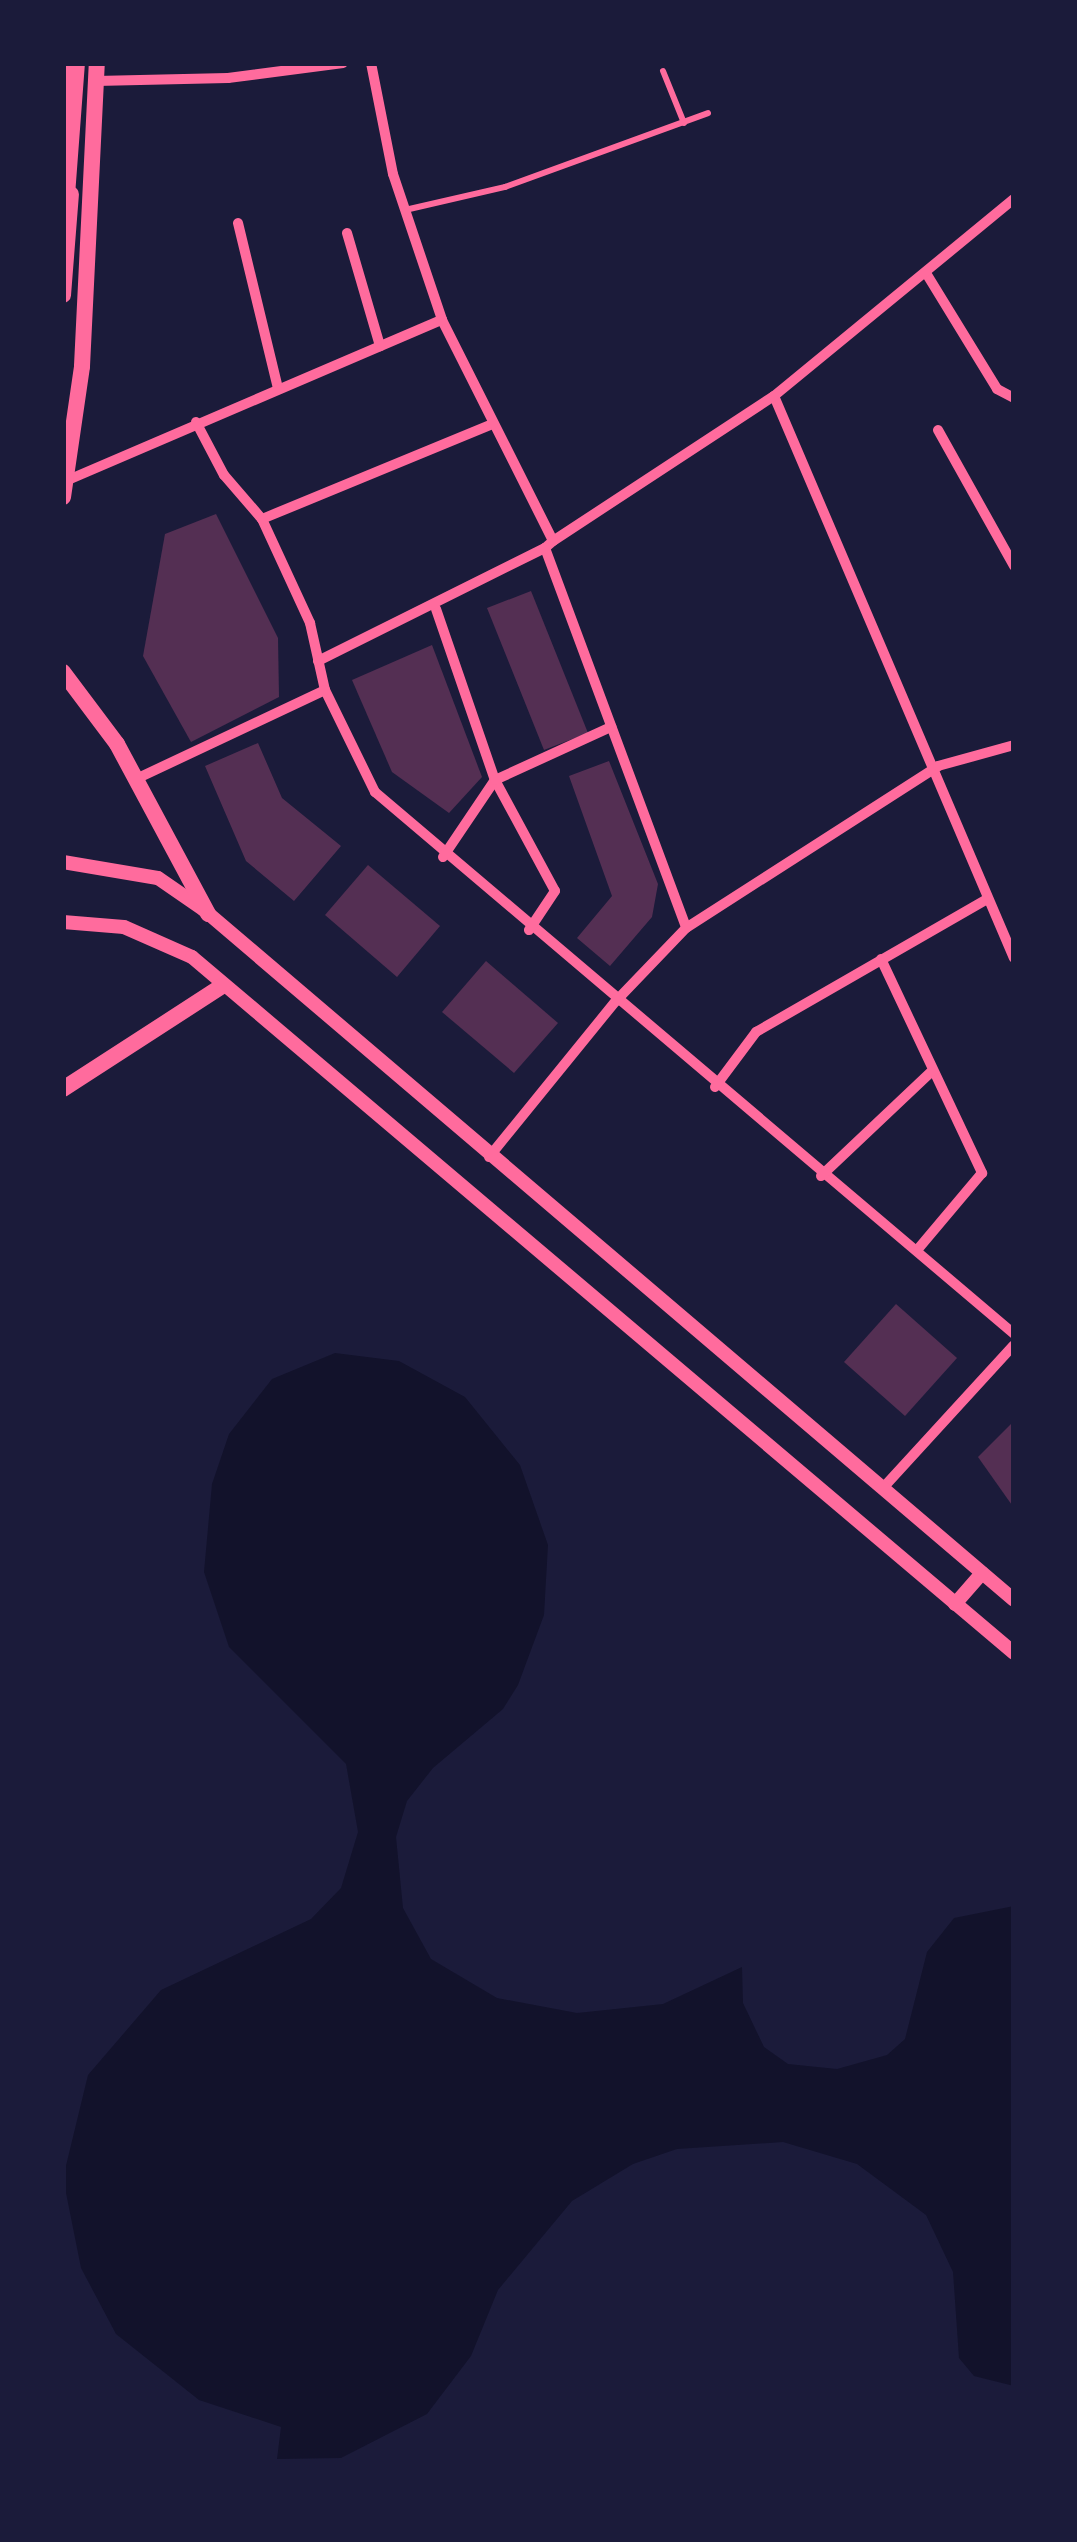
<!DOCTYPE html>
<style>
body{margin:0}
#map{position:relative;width:1077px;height:2542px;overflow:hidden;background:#1b1b3a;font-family:"Archivo Narrow",sans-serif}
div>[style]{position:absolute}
.water>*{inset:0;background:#12122b}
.building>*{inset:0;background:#542f53}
.service>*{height:6px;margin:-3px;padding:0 3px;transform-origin:3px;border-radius:3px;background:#ff6b9d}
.minor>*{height:10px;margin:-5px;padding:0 5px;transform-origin:5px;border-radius:5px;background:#ff6b9d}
.tertiary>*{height:14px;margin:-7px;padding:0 7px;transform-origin:7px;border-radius:7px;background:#ff6b9d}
.primary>*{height:16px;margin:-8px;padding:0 8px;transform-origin:8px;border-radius:8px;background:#ff6b9d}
.motorway>*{height:21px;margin:-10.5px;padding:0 10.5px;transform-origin:10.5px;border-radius:10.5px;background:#ff6b9d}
span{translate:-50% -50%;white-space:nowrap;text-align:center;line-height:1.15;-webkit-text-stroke:12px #1b1b3a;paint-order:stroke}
.frame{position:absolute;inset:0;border:66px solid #1b1b3a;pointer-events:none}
</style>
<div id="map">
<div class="water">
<div style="clip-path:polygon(335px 1353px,399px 1361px,465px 1397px,520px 1465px,548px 1545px,544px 1615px,518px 1685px,503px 1709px,433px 1768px,407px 1801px,396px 1837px,403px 1908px,431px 1959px,497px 1998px,577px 2013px,663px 2004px,742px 1967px,743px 2003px,764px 2047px,788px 2064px,837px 2069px,887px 2055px,905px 2039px,927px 1952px,954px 1918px,1014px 1906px,1014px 2386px,974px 2376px,959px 2358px,953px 2272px,926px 2215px,857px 2164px,783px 2142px,677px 2149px,633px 2164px,572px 2201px,498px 2290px,471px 2356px,427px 2414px,341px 2458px,277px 2459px,281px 2427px,199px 2400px,116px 2334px,81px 2268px,63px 2178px,88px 2075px,161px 1990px,311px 1919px,341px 1888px,358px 1832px,346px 1764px,229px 1647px,204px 1572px,212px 1484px,229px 1434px,272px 1379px)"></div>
</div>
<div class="building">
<div style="clip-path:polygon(216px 514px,278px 638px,279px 697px,191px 742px,143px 656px,165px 534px)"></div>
<div style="clip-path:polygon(531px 591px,588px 733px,544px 750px,487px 608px)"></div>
<div style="clip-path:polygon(432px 645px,482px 777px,449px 813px,392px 772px,352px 680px)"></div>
<div style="clip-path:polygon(258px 743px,282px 798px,341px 846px,294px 901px,246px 861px,205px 766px)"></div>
<div style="clip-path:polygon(609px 761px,658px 884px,652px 917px,610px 966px,577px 938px,612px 896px,569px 776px)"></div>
<div style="clip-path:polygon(368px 865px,440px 926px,397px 977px,325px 915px)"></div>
<div style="clip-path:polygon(486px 961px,558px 1023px,514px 1073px,442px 1012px)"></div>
<div style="clip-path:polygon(896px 1304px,957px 1358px,905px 1416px,844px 1362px)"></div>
<div style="clip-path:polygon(1014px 1421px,1014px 1508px,978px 1457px)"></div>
</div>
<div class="service">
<div style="left:663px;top:71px;width:56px;rotate:68deg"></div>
<div style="left:405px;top:210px;width:103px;rotate:-13deg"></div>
<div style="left:505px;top:187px;width:216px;rotate:-20deg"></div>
</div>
<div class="minor">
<div style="left:371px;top:63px;width:113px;rotate:78.8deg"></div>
<div style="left:393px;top:174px;width:154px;rotate:71.4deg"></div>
<div style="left:442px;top:320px;width:247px;rotate:63.3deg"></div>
<div style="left:96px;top:81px;width:132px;rotate:-1.3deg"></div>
<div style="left:228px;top:78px;width:116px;rotate:-7.4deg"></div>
<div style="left:238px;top:223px;width:170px;rotate:76.4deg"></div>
<div style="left:347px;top:233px;width:118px;rotate:73.7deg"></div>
<div style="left:926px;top:273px;width:136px;rotate:58.5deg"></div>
<div style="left:997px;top:389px;width:19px;rotate:28deg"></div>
<div style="left:774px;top:396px;width:611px;rotate:66.88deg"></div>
<div style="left:196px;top:422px;width:60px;rotate:62.2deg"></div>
<div style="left:224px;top:475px;width:58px;rotate:49.2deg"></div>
<div style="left:262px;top:519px;width:115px;rotate:65.2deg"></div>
<div style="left:310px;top:623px;width:69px;rotate:77.4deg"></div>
<div style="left:325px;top:690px;width:114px;rotate:63.9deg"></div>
<div style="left:375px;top:792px;width:838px;rotate:40.3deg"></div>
<div style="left:938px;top:430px;width:156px;rotate:60.8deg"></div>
<div style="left:68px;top:480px;width:407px;rotate:-23.2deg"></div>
<div style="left:262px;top:519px;width:249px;rotate:-22.4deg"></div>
<div style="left:553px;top:541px;width:264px;rotate:-33.3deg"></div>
<div style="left:774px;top:396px;width:310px;rotate:-39.4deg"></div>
<div style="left:553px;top:541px;width:11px;rotate:139deg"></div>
<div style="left:545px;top:548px;width:405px;rotate:69.6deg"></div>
<div style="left:436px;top:609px;width:181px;rotate:71deg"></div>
<div style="left:495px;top:780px;width:126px;rotate:61.6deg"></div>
<div style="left:555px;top:891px;width:47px;rotate:123.7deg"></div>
<div style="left:318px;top:661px;width:254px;rotate:-26.5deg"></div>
<div style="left:136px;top:779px;width:209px;rotate:-25.2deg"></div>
<div style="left:443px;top:857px;width:93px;rotate:-56deg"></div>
<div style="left:495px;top:780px;width:128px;rotate:-24.6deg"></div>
<div style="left:881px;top:959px;width:237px;rotate:64.7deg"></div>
<div style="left:982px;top:1173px;width:99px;rotate:130.1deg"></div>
<div style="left:715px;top:1087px;width:69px;rotate:-53.3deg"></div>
<div style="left:756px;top:1032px;width:267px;rotate:-29.9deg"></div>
<div style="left:489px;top:1157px;width:201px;rotate:-50.9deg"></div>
<div style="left:616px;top:1001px;width:101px;rotate:-46.2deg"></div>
<div style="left:686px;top:928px;width:300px;rotate:-32.7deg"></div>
<div style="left:938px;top:766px;width:79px;rotate:-15.4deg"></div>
<div style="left:821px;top:1176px;width:151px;rotate:-43.4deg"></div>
<div style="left:882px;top:1489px;width:195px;rotate:-47.5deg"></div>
</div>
<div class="tertiary">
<div style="left:63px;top:862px;width:96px;rotate:9.6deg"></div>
<div style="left:158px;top:878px;width:55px;rotate:34.6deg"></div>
<div style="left:203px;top:909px;width:1065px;rotate:40.43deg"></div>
<div style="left:63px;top:922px;width:61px;rotate:4.7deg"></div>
<div style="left:124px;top:927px;width:74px;rotate:23.8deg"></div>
<div style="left:192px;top:957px;width:1077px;rotate:40.26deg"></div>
<div style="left:955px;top:1604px;width:41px;rotate:-48.9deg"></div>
</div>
<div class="primary">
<div style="left:63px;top:295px;width:101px;rotate:-85.5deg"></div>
<div style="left:63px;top:497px;width:132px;rotate:-81.7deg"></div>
<div style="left:82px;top:366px;width:303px;rotate:-87.2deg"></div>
<div style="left:63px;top:672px;width:90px;rotate:53.1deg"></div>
<div style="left:117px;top:744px;width:193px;rotate:61.8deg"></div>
<div style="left:63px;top:1089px;width:189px;rotate:-32.9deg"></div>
</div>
<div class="motorway">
<div style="left:63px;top:208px;width:145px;rotate:-85.7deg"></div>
</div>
<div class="frame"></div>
</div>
